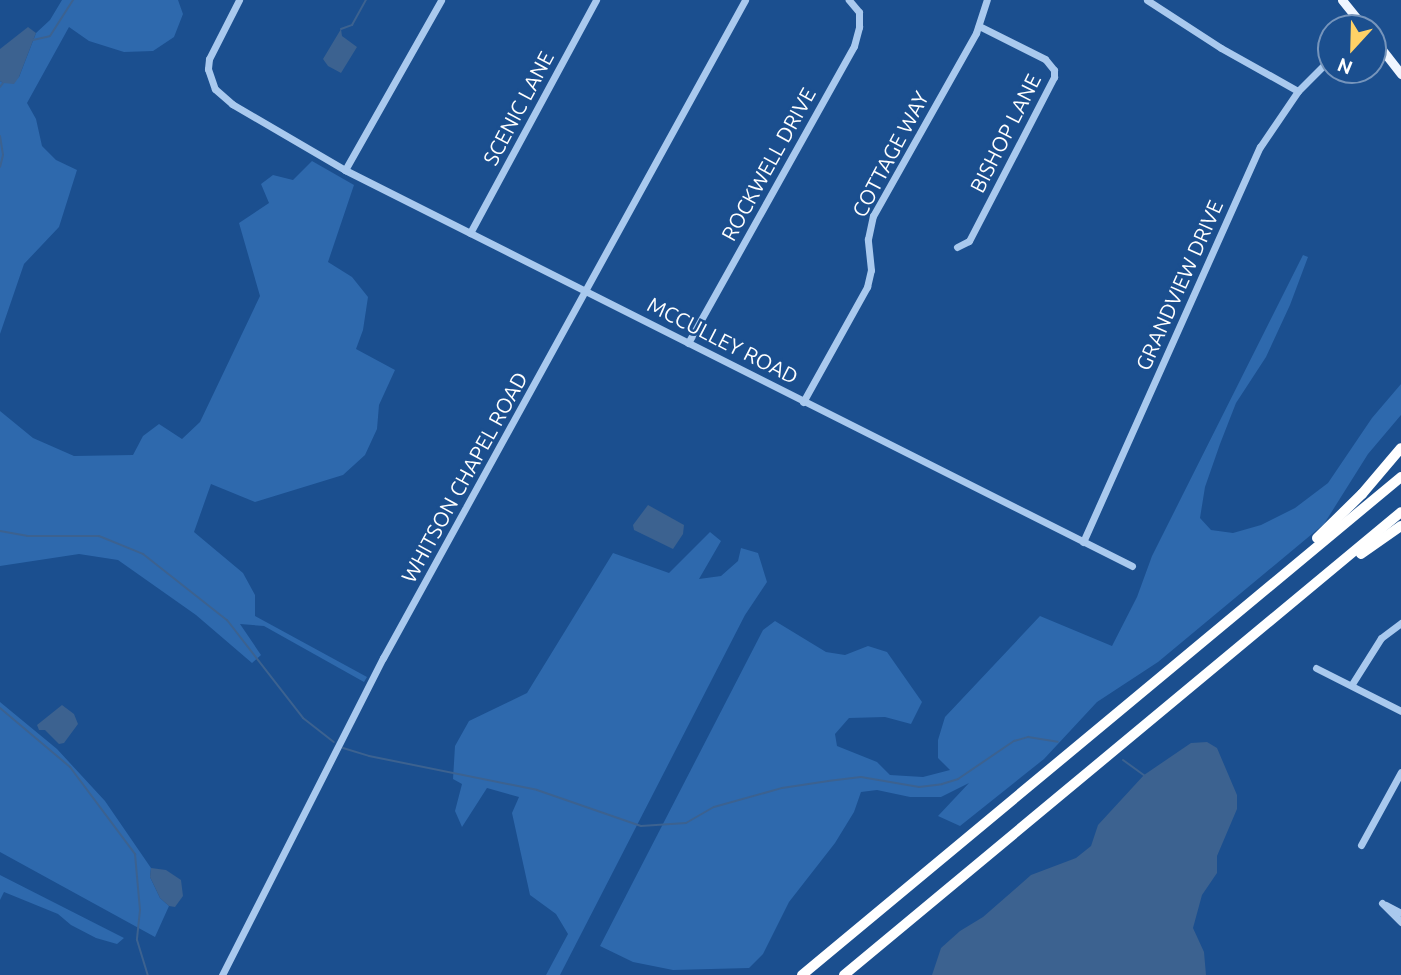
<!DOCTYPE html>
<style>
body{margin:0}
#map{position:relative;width:1401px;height:975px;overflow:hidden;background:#1b4f8f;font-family:Ubuntu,sans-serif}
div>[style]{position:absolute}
.green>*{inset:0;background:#2e69ad}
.water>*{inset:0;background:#3c6290}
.stream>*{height:2px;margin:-1px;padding:0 1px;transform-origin:1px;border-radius:1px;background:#3c6290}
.minor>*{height:7px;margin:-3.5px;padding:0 3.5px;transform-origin:3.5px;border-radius:3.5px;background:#a9c9ee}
.major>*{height:9px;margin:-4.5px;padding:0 4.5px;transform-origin:4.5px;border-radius:4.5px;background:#f0f6ff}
.highway>*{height:10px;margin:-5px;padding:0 5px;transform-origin:5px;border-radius:5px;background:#fff}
span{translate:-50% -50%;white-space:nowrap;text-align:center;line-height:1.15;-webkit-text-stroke:5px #1b4f8f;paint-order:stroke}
.street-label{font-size:21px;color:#fff}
.north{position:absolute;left:1317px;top:14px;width:70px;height:70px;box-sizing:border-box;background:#1b4f8f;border:2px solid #7695bc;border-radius:50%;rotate:202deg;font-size:19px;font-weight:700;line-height:28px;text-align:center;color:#fff}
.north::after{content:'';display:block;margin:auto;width:24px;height:32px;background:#ffd166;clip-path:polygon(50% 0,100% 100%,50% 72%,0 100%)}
</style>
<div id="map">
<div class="green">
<div style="clip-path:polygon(62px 0,178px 0,183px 14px,174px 37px,153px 51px,124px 52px,89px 41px,69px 27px,27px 103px,36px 119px,42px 146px,56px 160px,77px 170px,59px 227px,24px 264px,0 334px,0 81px,3px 83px,19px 77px,36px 33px,50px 20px)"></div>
<div style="clip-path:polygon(312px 161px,354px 185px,328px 262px,352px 277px,368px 297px,363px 330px,356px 349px,395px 370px,379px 405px,377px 429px,365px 455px,343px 475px,255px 502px,211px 484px,194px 532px,243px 573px,255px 595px,255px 616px,367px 677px,364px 682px,264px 626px,240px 624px,261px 655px,252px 663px,196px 615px,118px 560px,79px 554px,0 566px,0 411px,33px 438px,74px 456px,133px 455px,143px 436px,159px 424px,182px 439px,200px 422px,260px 296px,239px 223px,269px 203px,261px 184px,273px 175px,293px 180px)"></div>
<div style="clip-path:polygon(1303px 255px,1308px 257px,1290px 305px,1266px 357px,1236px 403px,1220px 444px,1205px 487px,1200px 518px,1211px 530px,1233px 533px,1261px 525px,1295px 508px,1328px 483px,1372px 418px,1401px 384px,1401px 415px,1368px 454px,1324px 524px,1158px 662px,1097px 702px,1044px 759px,960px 826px,938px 816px,969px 783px,941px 797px,910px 797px,877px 790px,861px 792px,854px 812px,835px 843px,789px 902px,763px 954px,749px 968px,673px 970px,633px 962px,600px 946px,763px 630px,775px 621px,826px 652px,845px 655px,868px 646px,887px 652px,922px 702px,911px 724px,885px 717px,849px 718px,835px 734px,837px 746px,877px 762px,890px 775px,923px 777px,950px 770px,938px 758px,938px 740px,945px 717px,1040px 616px,1112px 646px,1137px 597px,1152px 556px)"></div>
<div style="clip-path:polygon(710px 532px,721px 541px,699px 579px,721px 576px,738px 561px,741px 548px,758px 553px,767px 582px,745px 615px,560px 975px,546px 975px,568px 934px,556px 914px,530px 895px,512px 813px,519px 797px,487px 788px,462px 827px,455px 811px,462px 784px,453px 779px,455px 746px,469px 721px,527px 693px,613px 553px,669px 573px)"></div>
<div style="clip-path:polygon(0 702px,57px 749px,105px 801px,151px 868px,150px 877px,160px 898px,169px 906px,155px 937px,0 852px)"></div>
<div style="clip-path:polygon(0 875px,124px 938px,117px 944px,96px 938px,71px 925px,58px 914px,4px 892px,0 900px)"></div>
</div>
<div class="water">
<div style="clip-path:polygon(28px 27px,36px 33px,19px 77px,14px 84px,3px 83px,0 81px,0 49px)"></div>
<div style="clip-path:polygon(341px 29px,342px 36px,357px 47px,341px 73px,328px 66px,323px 59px)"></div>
<div style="clip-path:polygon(648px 505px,684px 525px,683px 534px,673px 549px,634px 530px,633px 525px)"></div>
<div style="clip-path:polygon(62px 705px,74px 714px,78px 724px,64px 743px,59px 744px,45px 730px,39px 730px,37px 725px)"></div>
<div style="clip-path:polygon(1207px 742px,1217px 748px,1237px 795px,1237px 809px,1217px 856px,1217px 873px,1202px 895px,1193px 928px,1204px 952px,1206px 975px,932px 975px,941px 948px,960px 931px,983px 917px,1031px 875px,1076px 858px,1091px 846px,1098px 825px,1144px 775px,1191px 743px)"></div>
<div style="clip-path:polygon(151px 868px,166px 870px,181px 880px,183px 896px,175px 907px,169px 906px,160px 898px,150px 877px)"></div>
</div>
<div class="stream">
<div style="left:341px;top:29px;width:12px;rotate:-20deg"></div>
<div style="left:352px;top:25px;width:29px;rotate:-61deg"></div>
<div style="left:33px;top:40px;width:17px;rotate:-13deg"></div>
<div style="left:50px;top:36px;width:43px;rotate:-57.4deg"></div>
<div style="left:0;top:87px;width:5px;rotate:-53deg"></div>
<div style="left:0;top:136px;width:19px;rotate:81deg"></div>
<div style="left:3px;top:155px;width:12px;rotate:104deg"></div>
<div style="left:0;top:531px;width:27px;rotate:10deg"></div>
<div style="left:27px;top:536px;width:72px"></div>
<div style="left:99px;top:536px;width:48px;rotate:22.2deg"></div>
<div style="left:143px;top:554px;width:107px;rotate:38.2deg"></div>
<div style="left:227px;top:620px;width:124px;rotate:52.2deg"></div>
<div style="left:303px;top:718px;width:39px;rotate:38deg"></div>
<div style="left:0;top:708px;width:92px;rotate:40.1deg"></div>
<div style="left:70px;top:767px;width:109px;rotate:53.2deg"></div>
<div style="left:135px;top:854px;width:56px;rotate:84.9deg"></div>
<div style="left:140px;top:910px;width:30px;rotate:96deg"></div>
<div style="left:137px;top:940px;width:37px;rotate:73deg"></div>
<div style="left:343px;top:748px;width:27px;rotate:17deg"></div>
<div style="left:369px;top:756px;width:171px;rotate:11.4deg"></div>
<div style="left:537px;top:790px;width:110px;rotate:19.1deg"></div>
<div style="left:641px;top:826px;width:45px;rotate:-3.8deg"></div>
<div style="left:686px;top:823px;width:32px;rotate:-30deg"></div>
<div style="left:714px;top:807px;width:71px;rotate:-15.6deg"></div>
<div style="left:782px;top:788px;width:47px;rotate:-8.7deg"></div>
<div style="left:828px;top:781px;width:33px;rotate:-7deg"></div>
<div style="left:861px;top:777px;width:59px;rotate:9.8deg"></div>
<div style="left:919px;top:787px;width:23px;rotate:-7deg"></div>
<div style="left:942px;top:784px;width:17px;rotate:-17deg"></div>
<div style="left:958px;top:779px;width:68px;rotate:-34.2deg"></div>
<div style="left:1014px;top:741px;width:15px;rotate:-16deg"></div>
<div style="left:1028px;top:737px;width:30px;rotate:9deg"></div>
<div style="left:1123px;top:760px;width:26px;rotate:36deg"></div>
</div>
<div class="minor">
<div style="left:239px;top:0;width:66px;rotate:117deg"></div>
<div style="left:209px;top:59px;width:10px;rotate:96deg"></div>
<div style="left:208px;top:69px;width:21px;rotate:71deg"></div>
<div style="left:215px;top:89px;width:23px;rotate:41deg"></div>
<div style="left:232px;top:104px;width:131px;rotate:30.3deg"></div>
<div style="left:345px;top:170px;width:881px;rotate:26.71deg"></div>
<div style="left:1147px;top:0;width:88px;rotate:33deg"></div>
<div style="left:1221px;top:48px;width:88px;rotate:29.2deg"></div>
<div style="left:345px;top:170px;width:195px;rotate:-60.5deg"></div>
<div style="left:470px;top:233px;width:265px;rotate:-61.6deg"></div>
<div style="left:957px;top:247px;width:13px;rotate:-27deg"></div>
<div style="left:969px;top:241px;width:185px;rotate:-62.6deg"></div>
<div style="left:1054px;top:77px;width:7px;rotate:-90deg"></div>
<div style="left:1054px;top:70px;width:14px;rotate:-129deg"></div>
<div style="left:1045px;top:59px;width:74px;rotate:-153.4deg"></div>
<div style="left:688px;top:343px;width:340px;rotate:-60.8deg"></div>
<div style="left:854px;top:46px;width:20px;rotate:-75deg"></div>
<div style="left:859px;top:27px;width:15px;rotate:-90deg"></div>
<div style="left:859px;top:12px;width:16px;rotate:-130deg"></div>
<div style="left:803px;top:402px;width:132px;rotate:-60.9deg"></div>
<div style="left:867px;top:287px;width:17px;rotate:-77deg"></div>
<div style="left:871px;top:270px;width:31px;rotate:-96deg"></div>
<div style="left:868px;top:239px;width:24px;rotate:-78deg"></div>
<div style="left:873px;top:216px;width:210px;rotate:-60.6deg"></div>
<div style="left:976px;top:33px;width:35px;rotate:-72deg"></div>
<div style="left:1083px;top:542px;width:433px;rotate:-65.9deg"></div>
<div style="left:1260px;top:147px;width:68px;rotate:-55.8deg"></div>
<div style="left:1298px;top:91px;width:47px;rotate:-45deg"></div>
<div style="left:1316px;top:668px;width:95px;rotate:26.8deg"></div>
<div style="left:1352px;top:684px;width:54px;rotate:-57.8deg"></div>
<div style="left:1381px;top:638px;width:25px;rotate:-37deg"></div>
<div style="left:1361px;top:845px;width:83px;rotate:-61.3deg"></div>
<div style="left:1382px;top:903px;width:27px;rotate:45deg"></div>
<div style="left:1386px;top:905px;width:17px;rotate:28deg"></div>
<div style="left:222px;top:975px;width:356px;rotate:-63.1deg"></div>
<div style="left:383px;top:658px;width:751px;rotate:-61.18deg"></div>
</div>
<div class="major">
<div style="left:1342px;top:0;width:36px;rotate:51deg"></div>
<div style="left:1373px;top:38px;width:46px;rotate:52.1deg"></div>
</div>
<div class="highway">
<div style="left:1317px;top:538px;width:63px;rotate:-44.4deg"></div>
<div style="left:1362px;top:494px;width:60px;rotate:-49.7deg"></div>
<div style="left:1361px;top:554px;width:49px;rotate:-35deg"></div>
<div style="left:802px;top:975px;width:779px;rotate:-39.74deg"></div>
<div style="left:844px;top:975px;width:724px;rotate:-39.73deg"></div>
</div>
<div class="street-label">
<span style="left:518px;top:108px;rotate:-62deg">SCENIC LANE</span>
<span style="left:1005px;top:133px;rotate:-63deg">BISHOP LANE</span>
<span style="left:890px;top:154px;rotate:-62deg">COTTAGE WAY</span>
<span style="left:768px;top:164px;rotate:-61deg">ROCKWELL DRIVE</span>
<span style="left:1179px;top:285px;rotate:-66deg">GRANDVIEW DRIVE</span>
<span style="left:723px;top:340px;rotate:27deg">MCCULLEY ROAD</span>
<span style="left:464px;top:477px;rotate:-61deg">WHITSON CHAPEL ROAD</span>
</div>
<div class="north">N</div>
</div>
